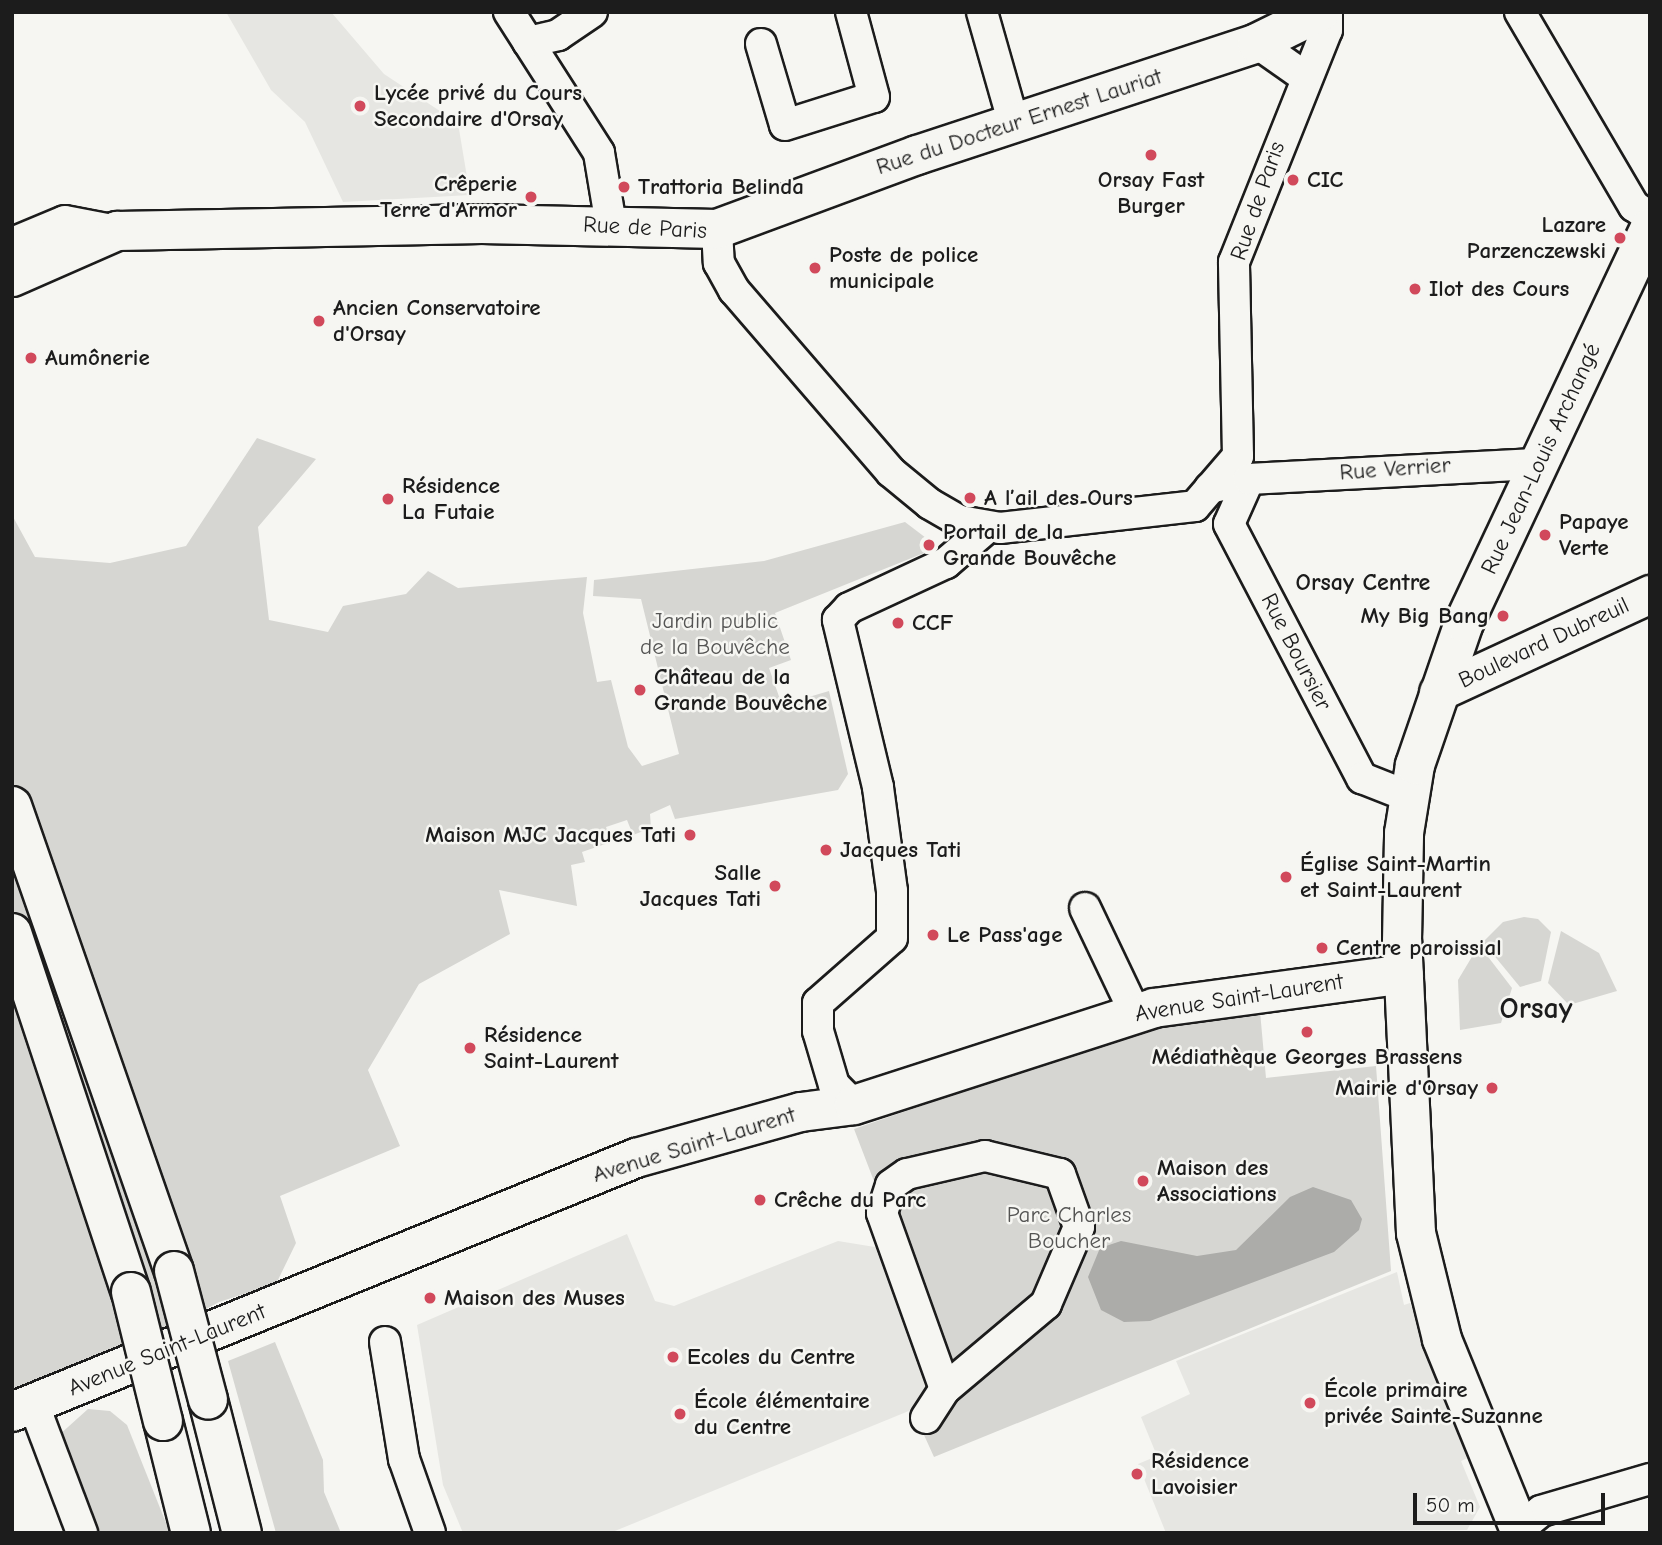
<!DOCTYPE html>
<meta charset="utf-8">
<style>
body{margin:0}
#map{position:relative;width:1662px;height:1545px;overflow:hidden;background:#f6f6f2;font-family:"Comic Neue",sans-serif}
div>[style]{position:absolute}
.built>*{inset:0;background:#e6e6e2}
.green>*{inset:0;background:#d6d6d2}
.water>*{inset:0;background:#acaca9}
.roads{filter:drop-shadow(2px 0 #1c1c1c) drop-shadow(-2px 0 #1c1c1c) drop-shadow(0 2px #1c1c1c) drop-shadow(0 -2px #1c1c1c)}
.minor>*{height:30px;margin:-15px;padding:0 15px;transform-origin:15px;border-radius:15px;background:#f6f6f2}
.tertiary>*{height:37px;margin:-18.5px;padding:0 18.5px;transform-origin:18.5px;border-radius:18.5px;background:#f6f6f2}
.secondary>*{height:38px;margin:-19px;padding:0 19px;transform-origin:19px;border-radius:19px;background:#f6f6f2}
.trunk>*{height:38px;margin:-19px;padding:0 19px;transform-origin:19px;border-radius:19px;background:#f6f6f2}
.bridges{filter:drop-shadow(2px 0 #1c1c1c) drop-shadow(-2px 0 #1c1c1c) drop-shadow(0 2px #1c1c1c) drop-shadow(0 -2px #1c1c1c)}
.trunk-bridge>*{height:38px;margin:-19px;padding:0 19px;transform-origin:19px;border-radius:19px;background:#f6f6f2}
.dots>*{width:19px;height:19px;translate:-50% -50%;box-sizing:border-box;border:4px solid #f6f6f2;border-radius:50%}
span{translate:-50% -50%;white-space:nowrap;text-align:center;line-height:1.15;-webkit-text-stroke:5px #f6f6f2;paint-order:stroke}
.poi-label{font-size:23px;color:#1c1c1c;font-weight:700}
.left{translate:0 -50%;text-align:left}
.right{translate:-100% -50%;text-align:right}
.street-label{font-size:23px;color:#1c1c1c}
.park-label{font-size:23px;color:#545453}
.neighbourhood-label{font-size:24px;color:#1c1c1c;font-weight:700}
.district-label{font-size:30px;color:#1c1c1c;font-weight:700}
.frame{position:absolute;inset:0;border:14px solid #1c1c1c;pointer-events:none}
.scale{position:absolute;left:1413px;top:1493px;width:192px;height:32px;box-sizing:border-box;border:4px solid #1c1c1c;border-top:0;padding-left:9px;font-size:21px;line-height:24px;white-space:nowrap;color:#1c1c1c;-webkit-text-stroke:5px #f6f6f2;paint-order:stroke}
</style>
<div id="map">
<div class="built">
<div style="clip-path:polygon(226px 12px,331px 12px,384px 74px,458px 123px,470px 195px,343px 202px,305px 122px,271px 90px)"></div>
<div style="clip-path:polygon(627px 1234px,655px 1301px,674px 1306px,838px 1241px,887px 1249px,933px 1389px,921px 1406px,610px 1533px,463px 1533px,443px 1485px,417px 1325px)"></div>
<div style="clip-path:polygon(1397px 1272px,1404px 1305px,1410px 1303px,1472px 1456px,1461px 1461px,1480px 1507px,1467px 1530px,1166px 1533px,1138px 1464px,1157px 1456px,1141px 1417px,1190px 1394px,1176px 1361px)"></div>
</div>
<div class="green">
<div style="clip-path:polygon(257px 438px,316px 459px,258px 527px,269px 620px,328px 632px,343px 606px,406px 594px,428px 571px,458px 588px,587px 577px,583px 613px,597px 682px,611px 680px,628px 747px,642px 766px,679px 754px,641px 599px,593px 596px,594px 580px,764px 561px,905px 522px,926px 538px,929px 551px,775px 613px,791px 660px,769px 668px,782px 705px,829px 691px,848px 774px,838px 790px,675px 819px,670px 805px,650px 814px,651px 828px,633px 835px,627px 820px,606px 827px,611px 842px,582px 852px,585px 862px,571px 865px,577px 906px,499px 890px,510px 934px,419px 984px,368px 1070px,400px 1146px,280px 1196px,296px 1243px,276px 1284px,219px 1302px,97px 1368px,12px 1397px,12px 515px,35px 557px,110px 563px,186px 546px)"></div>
<div style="clip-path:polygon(1524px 917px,1538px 919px,1551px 932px,1541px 981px,1520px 987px,1483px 942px,1503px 922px)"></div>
<div style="clip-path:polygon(1561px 931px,1599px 953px,1617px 991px,1569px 1005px,1548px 983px)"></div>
<div style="clip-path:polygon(1479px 945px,1512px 988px,1501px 1023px,1460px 1030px,1458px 980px)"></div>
<div style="clip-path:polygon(1260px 1011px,1266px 1078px,1376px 1066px,1391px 1271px,934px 1457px,914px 1413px,949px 1377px,854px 1129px,1135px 1032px)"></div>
<div style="clip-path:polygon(275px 1342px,323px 1460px,324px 1492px,341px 1533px,276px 1533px,228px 1361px)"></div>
<div style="clip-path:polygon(88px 1409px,110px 1411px,127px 1425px,170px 1533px,91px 1533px,48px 1445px)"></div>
</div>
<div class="water">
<div style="clip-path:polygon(1313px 1187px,1351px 1200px,1362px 1219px,1359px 1230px,1334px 1252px,1150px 1321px,1124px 1322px,1101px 1310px,1088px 1277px,1100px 1248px,1121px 1241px,1197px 1256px,1236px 1250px,1290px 1197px)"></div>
</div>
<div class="roads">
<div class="minor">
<div style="left:509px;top:12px;width:167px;rotate:57.4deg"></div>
<div style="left:599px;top:153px;width:61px;rotate:80.5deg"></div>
<div style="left:982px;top:12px;width:116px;rotate:74.1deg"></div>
<div style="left:1520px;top:12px;width:225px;rotate:59.6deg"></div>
<div style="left:1634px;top:206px;width:19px;rotate:35deg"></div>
<div style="left:528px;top:42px;width:31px;rotate:-13deg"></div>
<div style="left:558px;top:35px;width:41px;rotate:-34.1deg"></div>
<div style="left:1257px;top:43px;width:57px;rotate:35.1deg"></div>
<div style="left:761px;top:44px;width:84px;rotate:73.5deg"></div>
<div style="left:785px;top:125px;width:93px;rotate:-17.5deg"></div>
<div style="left:874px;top:97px;width:88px;rotate:-105.1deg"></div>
<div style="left:717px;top:229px;width:34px;rotate:87deg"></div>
<div style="left:719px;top:263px;width:31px;rotate:61deg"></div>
<div style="left:734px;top:290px;width:240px;rotate:49.2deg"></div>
<div style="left:891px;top:472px;width:50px;rotate:39.4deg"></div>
<div style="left:930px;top:504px;width:34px;rotate:30deg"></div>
<div style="left:960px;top:521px;width:41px;rotate:9.9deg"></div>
<div style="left:1000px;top:528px;width:196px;rotate:-6.4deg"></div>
<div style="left:1195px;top:506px;width:66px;rotate:-49.3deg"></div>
<div style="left:1238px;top:456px;width:194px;rotate:-91.2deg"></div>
<div style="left:1234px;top:262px;width:250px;rotate:-68.2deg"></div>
<div style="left:1327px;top:30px;width:18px;rotate:-90deg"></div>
<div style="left:12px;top:243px;width:57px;rotate:-22.5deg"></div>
<div style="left:65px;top:221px;width:53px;rotate:10.9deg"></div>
<div style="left:1249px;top:479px;width:49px;rotate:114deg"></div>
<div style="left:1229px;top:524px;width:287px;rotate:62.4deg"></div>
<div style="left:1362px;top:778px;width:52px;rotate:21.6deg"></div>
<div style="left:1210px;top:488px;width:40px;rotate:-13deg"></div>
<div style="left:1249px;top:479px;width:291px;rotate:-3deg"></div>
<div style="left:1085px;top:908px;width:116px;rotate:64.5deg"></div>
<div style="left:854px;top:1105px;width:28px;rotate:-135deg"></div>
<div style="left:834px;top:1085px;width:56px;rotate:-106.5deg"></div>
<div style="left:818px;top:1031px;width:28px;rotate:-90deg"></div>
<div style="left:818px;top:1003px;width:98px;rotate:-41.3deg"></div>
<div style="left:892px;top:938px;width:47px;rotate:-90deg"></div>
<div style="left:892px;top:891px;width:105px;rotate:-97.7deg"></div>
<div style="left:878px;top:787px;width:172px;rotate:-103.5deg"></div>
<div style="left:838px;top:620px;width:16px;rotate:-47deg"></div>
<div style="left:849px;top:608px;width:107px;rotate:-24.9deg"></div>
<div style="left:946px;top:563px;width:55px;rotate:-40.6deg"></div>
<div style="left:385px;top:1342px;width:119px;rotate:80.8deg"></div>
<div style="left:404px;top:1459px;width:78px;rotate:70.6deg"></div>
<div style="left:33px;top:1403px;width:139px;rotate:69.3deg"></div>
<div style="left:926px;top:1418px;width:35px;rotate:-57deg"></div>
<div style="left:945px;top:1389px;width:187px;rotate:-109.7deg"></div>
<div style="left:882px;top:1213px;width:29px;rotate:-72deg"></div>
<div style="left:891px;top:1185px;width:19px;rotate:-35deg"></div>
<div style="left:907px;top:1174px;width:80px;rotate:-13deg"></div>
<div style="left:985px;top:1156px;width:77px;rotate:13.5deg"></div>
<div style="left:1060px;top:1174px;width:56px;rotate:70.3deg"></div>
<div style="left:1079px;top:1227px;width:84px;rotate:113.2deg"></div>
<div style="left:1046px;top:1304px;width:132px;rotate:139.9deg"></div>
<div style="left:1519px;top:1529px;width:28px;rotate:-39deg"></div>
<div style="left:1541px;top:1511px;width:114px;rotate:-16.4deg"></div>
</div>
<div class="tertiary">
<div style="left:1438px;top:692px;width:234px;rotate:-24.8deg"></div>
</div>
<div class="secondary">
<div style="left:12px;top:277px;width:115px;rotate:-23.7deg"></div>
<div style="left:117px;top:231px;width:365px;rotate:-1.1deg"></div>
<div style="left:482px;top:224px;width:235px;rotate:1.2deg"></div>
<div style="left:717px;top:229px;width:213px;rotate:-20.3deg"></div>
<div style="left:917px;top:155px;width:358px;rotate:-18.2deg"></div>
<div style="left:1257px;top:43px;width:70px;rotate:-26.2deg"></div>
<div style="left:12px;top:1412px;width:674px;rotate:-22.15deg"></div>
<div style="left:636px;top:1158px;width:171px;rotate:-15.6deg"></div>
<div style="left:801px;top:1112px;width:53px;rotate:-7.5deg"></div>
<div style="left:854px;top:1105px;width:315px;rotate:-17.9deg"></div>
<div style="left:1154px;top:1008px;width:252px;rotate:-7.7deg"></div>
<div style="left:1521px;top:1533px;width:209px;rotate:-112.2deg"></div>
<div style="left:1442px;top:1339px;width:109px;rotate:-103.8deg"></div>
<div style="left:1416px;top:1233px;width:292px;rotate:-92.7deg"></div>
<div style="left:1402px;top:941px;width:108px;rotate:-88.9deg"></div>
<div style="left:1404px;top:833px;width:69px;rotate:-80.8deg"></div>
<div style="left:1415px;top:765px;width:150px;rotate:-71deg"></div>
<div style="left:1464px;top:623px;width:437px;rotate:-64.8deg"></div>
</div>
<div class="trunk">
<div style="left:12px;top:806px;width:492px;rotate:70.8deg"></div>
<div style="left:12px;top:933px;width:378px;rotate:71.7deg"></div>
<div style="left:208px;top:1400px;width:137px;rotate:75.7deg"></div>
<div style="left:163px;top:1421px;width:115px;rotate:76deg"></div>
</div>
</div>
<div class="bridges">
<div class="trunk-bridge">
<div style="left:174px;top:1271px;width:133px;rotate:75.2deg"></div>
<div style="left:131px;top:1292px;width:133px;rotate:76.1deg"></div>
</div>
</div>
<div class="dots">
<div style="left:360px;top:106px;background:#d1495b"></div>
<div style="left:1151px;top:155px;background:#d1495b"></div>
<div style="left:1293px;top:180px;background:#d1495b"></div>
<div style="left:624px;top:187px;background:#d1495b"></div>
<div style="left:531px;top:197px;background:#d1495b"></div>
<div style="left:1620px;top:238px;background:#d1495b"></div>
<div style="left:815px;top:268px;background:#d1495b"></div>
<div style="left:1415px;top:289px;background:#d1495b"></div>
<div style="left:319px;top:321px;background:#d1495b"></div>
<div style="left:31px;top:358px;background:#d1495b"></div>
<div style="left:970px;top:498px;background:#d1495b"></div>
<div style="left:388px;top:499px;background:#d1495b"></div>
<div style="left:1545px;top:535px;background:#d1495b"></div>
<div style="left:929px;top:545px;background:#d1495b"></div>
<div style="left:1503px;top:616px;background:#d1495b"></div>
<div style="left:898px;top:623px;background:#d1495b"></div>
<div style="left:640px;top:690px;background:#d1495b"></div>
<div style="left:690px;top:835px;background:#d1495b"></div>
<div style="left:826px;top:850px;background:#d1495b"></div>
<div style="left:1286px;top:877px;background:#d1495b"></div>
<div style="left:775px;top:886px;background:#d1495b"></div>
<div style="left:933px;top:935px;background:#d1495b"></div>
<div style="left:1322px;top:948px;background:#d1495b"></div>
<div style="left:1307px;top:1032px;background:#d1495b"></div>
<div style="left:470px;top:1048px;background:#d1495b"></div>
<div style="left:1492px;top:1088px;background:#d1495b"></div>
<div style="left:1143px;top:1181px;background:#d1495b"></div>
<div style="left:760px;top:1200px;background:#d1495b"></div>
<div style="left:430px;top:1298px;background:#d1495b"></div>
<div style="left:673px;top:1357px;background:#d1495b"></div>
<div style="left:1310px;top:1403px;background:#d1495b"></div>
<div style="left:680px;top:1414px;background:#d1495b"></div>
<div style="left:1137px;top:1474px;background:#d1495b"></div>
</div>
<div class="poi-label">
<span class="left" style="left:374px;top:106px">Lycée privé du Cours<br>Secondaire d'Orsay</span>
<span style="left:1151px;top:193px">Orsay Fast<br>Burger</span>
<span class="left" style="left:1307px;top:180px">CIC</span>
<span class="right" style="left:517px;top:197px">Crêperie<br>Terre d'Armor</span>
<span class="left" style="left:638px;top:187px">Trattoria Belinda</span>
<span class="right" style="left:1606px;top:238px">Lazare<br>Parzenczewski</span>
<span class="left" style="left:829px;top:268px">Poste de police<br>municipale</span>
<span class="left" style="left:1429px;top:289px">Ilot des Cours</span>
<span class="left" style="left:333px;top:321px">Ancien Conservatoire<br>d'Orsay</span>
<span class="left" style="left:45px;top:358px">Aumônerie</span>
<span class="left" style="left:402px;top:499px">Résidence<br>La Futaie</span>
<span class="left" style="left:984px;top:498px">A l’ail des Ours</span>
<span class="left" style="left:1559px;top:535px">Papaye<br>Verte</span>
<span class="left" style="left:943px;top:545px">Portail de la<br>Grande Bouvêche</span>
<span class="right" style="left:1489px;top:616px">My Big Bang</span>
<span class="left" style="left:912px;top:623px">CCF</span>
<span class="left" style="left:654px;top:690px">Château de la<br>Grande Bouvêche</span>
<span class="right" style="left:676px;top:835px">Maison MJC Jacques Tati</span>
<span class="left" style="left:840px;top:850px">Jacques Tati</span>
<span class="left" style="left:1300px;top:877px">Église Saint-Martin<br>et Saint-Laurent</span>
<span class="right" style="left:761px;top:886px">Salle<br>Jacques Tati</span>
<span class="left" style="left:947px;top:935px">Le Pass'age</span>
<span class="left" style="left:1336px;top:948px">Centre paroissial</span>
<span class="left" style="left:484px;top:1048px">Résidence<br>Saint-Laurent</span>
<span style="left:1307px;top:1057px">Médiathèque Georges Brassens</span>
<span class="right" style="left:1478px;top:1088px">Mairie d'Orsay</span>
<span class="left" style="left:1157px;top:1181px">Maison des<br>Associations</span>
<span class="left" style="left:774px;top:1200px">Crêche du Parc</span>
<span class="left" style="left:444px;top:1298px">Maison des Muses</span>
<span class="left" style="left:687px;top:1357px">Ecoles du Centre</span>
<span class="left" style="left:1324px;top:1403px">École primaire<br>privée Sainte-Suzanne</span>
<span class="left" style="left:694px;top:1414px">École élémentaire<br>du Centre</span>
<span class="left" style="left:1151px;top:1474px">Résidence<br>Lavoisier</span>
</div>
<div class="street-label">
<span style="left:1019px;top:122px;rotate:-18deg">Rue du Docteur Ernest Lauriat</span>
<span style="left:1258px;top:201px;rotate:-71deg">Rue de Paris</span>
<span style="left:645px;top:228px;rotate:3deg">Rue de Paris</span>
<span style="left:1541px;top:459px;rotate:-65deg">Rue Jean-Louis Archangé</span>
<span style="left:1395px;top:469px;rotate:-4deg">Rue Verrier</span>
<span style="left:1544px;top:643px;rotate:-25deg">Boulevard Dubreuil</span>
<span style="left:1296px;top:652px;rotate:63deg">Rue Boursier</span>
<span style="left:1239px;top:998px;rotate:-9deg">Avenue Saint-Laurent</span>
<span style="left:694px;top:1145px;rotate:-17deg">Avenue Saint-Laurent</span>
<span style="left:167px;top:1350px;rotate:-22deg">Avenue Saint-Laurent</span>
</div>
<div class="park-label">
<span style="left:715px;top:634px">Jardin public<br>de la Bouvêche</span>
<span style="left:1069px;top:1228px">Parc Charles<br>Boucher</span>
</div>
<div class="neighbourhood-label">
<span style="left:1363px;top:583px">Orsay Centre</span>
</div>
<div class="district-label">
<span style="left:1536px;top:1009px">Orsay</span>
</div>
<div class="frame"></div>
<div class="scale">50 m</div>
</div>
